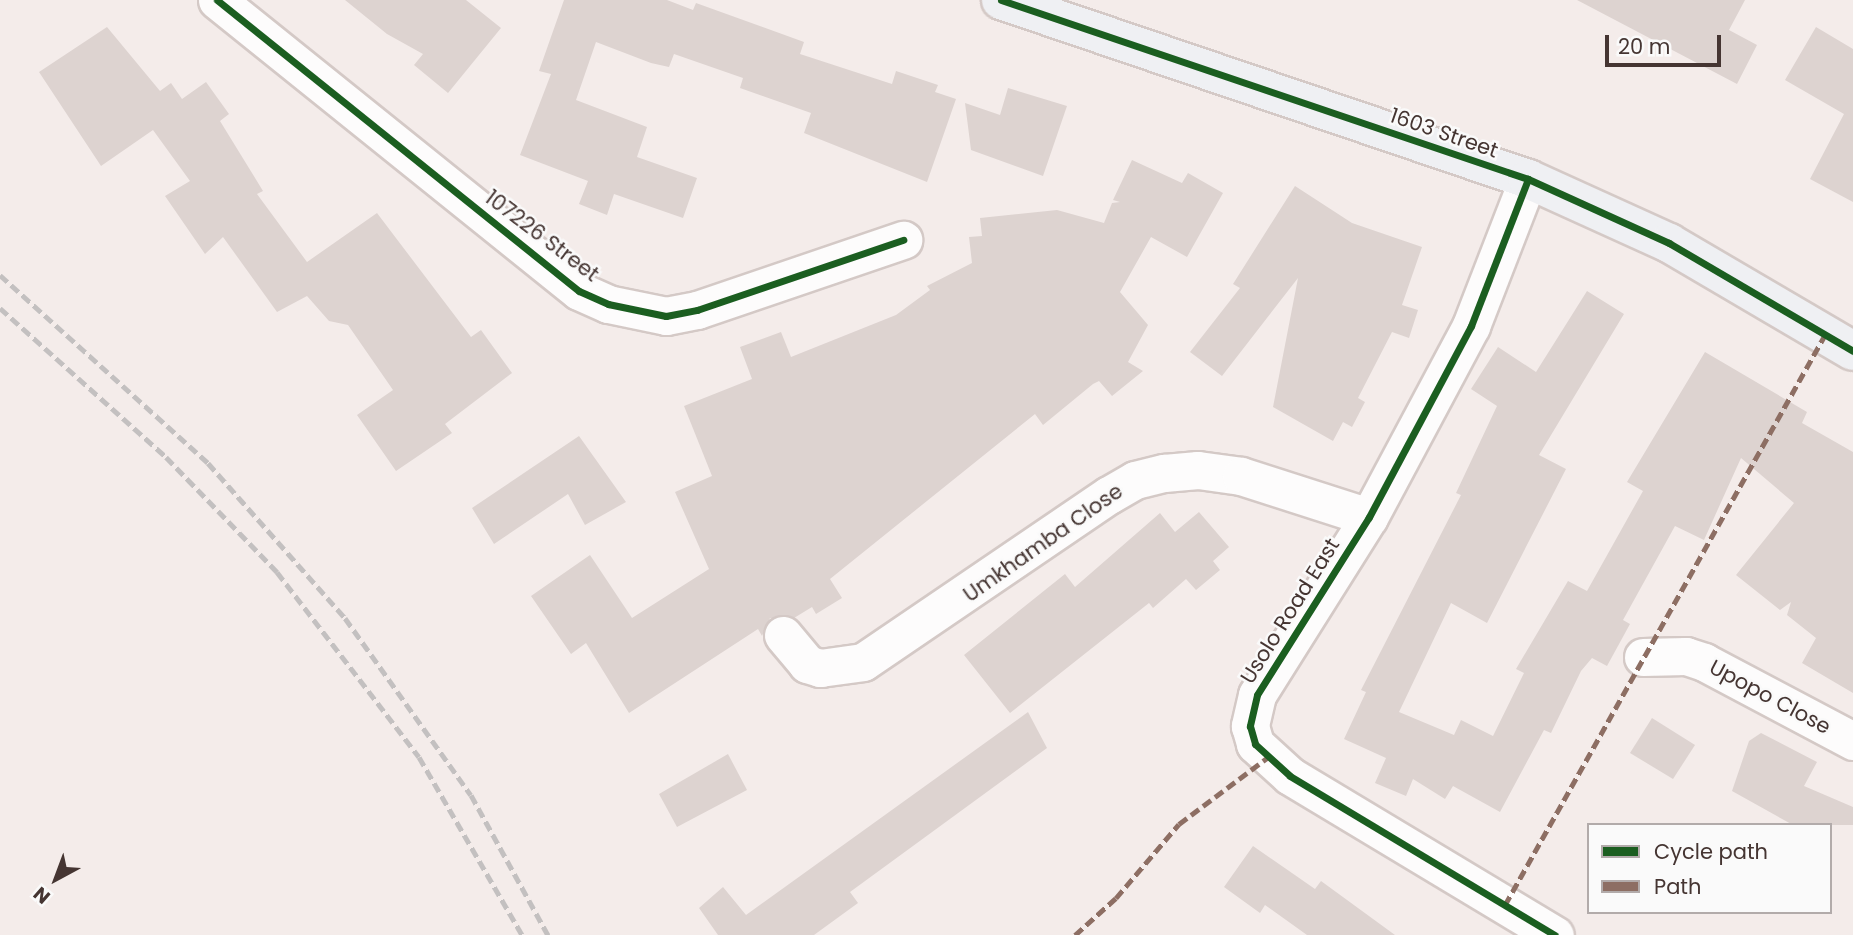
<!DOCTYPE html>
<style>
body{margin:0}
#map{position:relative;width:1853px;height:935px;overflow:hidden;background:#f4ecea;font-family:Poppins,sans-serif}
div>[style]{position:absolute}
.building>*{inset:0;background:#ddd3d0}
.roads{filter:drop-shadow(2px 0 #d4c9c6) drop-shadow(-2px 0 #d4c9c6) drop-shadow(0 2px #d4c9c6) drop-shadow(0 -2px #d4c9c6)}
.street>*{height:37px;margin:-18.5px;padding:0 18.5px;transform-origin:18.5px;border-radius:18.5px;background:#fdfcfc}
.secondary>*{height:38px;margin:-19px;padding:0 19px;transform-origin:19px;border-radius:19px;background:#eff0f3}
.rail>*{height:5px;margin-top:-2.5px;transform-origin:0;background:repeating-linear-gradient(90deg,#c3c0c0 0 10px,transparent 0 15px)}
.quiet>*{height:5px;margin-top:-2.5px;transform-origin:0;background:repeating-linear-gradient(90deg,#8d6e63 0 10px,transparent 0 15px)}
.cycleway>*{height:7px;margin:-3.5px;padding:0 3.5px;transform-origin:3.5px;border-radius:3.5px;background:#1b5e20}
span{translate:-50% -50%;white-space:nowrap;text-align:center;line-height:1.15;-webkit-text-stroke:5px #fafafa;paint-order:stroke}
.street-label{font-size:21px;color:#453532}
.legend{position:absolute;left:1587px;top:823px;width:245px;height:91px;box-sizing:border-box;background:#fafafa;border:2px solid #b2abaa;margin:0;padding:9px 12px;list-style:none;font-size:21px;color:#453532}
.legend li{display:flex;align-items:center;gap:14px;height:35px}
.legend b{width:35px;border:2px solid #b2abaa}
.north{position:absolute;left:21px;top:844px;width:70px;height:70px;-webkit-text-stroke:5px #fafafa;paint-order:stroke;rotate:221deg;font-size:19px;font-weight:700;line-height:28px;text-align:center;color:#453532}
.north::after{content:'';display:block;margin:auto;width:24px;height:32px;background:#453532;clip-path:polygon(50% 0,100% 100%,50% 72%,0 100%)}
.scale{position:absolute;left:1605px;top:35px;width:116px;height:32px;box-sizing:border-box;border:4px solid #453532;border-top:0;padding-left:9px;font-size:21px;line-height:24px;white-space:nowrap;color:#453532;-webkit-text-stroke:5px #fafafa;paint-order:stroke}
</style>
<div id="map">
<div class="building">
<div style="clip-path:polygon(345px 0,466px 0,501px 28px,448px 93px,414px 65px,423px 54px,387px 34px)"></div>
<div style="clip-path:polygon(564px 0,667px 0,693px 10px,696px 3px,804px 42px,800px 54px,892px 84px,896px 71px,938px 85px,935px 92px,956px 99px,927px 182px,804px 133px,811px 113px,740px 88px,743px 78px,674px 54px,669px 67px,651px 63px,596px 42px,576px 100px,647px 127px,637px 157px,697px 178px,683px 218px,614px 194px,607px 215px,579px 204px,588px 181px,520px 155px,551px 74px,539px 71px)"></div>
<div style="clip-path:polygon(1577px 0,1745px 0,1729px 30px,1757px 45px,1737px 84px)"></div>
<div style="clip-path:polygon(107px 27px,160px 91px,171px 83px,182px 99px,206px 82px,229px 114px,220px 121px,263px 191px,257px 194px,307px 262px,377px 213px,471px 337px,481px 330px,512px 373px,445px 424px,452px 433px,396px 471px,357px 415px,393px 390px,348px 325px,329px 321px,307px 296px,277px 312px,223px 237px,205px 254px,165px 196px,190px 181px,153px 130px,101px 166px,39px 72px)"></div>
<div style="clip-path:polygon(1816px 27px,1853px 49px,1853px 202px,1810px 179px,1844px 114px,1785px 80px)"></div>
<div style="clip-path:polygon(1008px 88px,1067px 106px,1043px 176px,971px 150px,965px 103px,1000px 115px)"></div>
<div style="clip-path:polygon(1132px 160px,1182px 183px,1188px 173px,1223px 193px,1187px 257px,1151px 237px,1120px 292px,1148px 325px,1128px 362px,1143px 371px,1112px 396px,1099px 381px,1093px 384px,1043px 425px,1035px 414px,830px 579px,842px 598px,816px 614px,812px 607px,794px 618px,770px 618px,762px 636px,758px 629px,629px 713px,586px 643px,571px 654px,531px 596px,590px 555px,632px 618px,709px 569px,675px 492px,712px 476px,684px 406px,752px 379px,740px 347px,781px 332px,791px 357px,896px 315px,930px 290px,927px 286px,972px 263px,969px 237px,982px 236px,980px 218px,1057px 210px,1104px 223px,1112px 203px,1120px 202px,1113px 200px)"></div>
<div style="clip-path:polygon(1295px 186px,1352px 223px,1422px 247px,1402px 305px,1418px 310px,1409px 338px,1392px 332px,1358px 398px,1365px 402px,1352px 427px,1343px 422px,1333px 441px,1273px 407px,1298px 278px,1222px 376px,1190px 352px,1240px 288px,1233px 284px)"></div>
<div style="clip-path:polygon(1587px 291px,1624px 314px,1539px 455px,1566px 469px,1487px 623px,1451px 603px,1399px 712px,1454px 735px,1461px 720px,1493px 736px,1524px 673px,1516px 669px,1568px 581px,1587px 591px,1643px 491px,1627px 482px,1705px 352px,1807px 412px,1802px 423px,1853px 452px,1853px 693px,1802px 663px,1816px 638px,1787px 615px,1791px 602px,1780px 610px,1736px 575px,1794px 503px,1741px 458px,1704px 540px,1675px 526px,1623px 620px,1630px 624px,1607px 666px,1592px 658px,1581px 671px,1551px 733px,1544px 730px,1500px 812px,1453px 786px,1445px 799px,1413px 779px,1406px 796px,1375px 783px,1386px 758px,1344px 739px,1366px 692px,1361px 690px,1461px 495px,1456px 493px,1497px 406px,1471px 389px,1498px 347px,1536px 372px)"></div>
<div style="clip-path:polygon(579px 436px,626px 502px,585px 525px,568px 494px,494px 544px,472px 508px)"></div>
<div style="clip-path:polygon(1199px 512px,1229px 547px,1213px 561px,1220px 570px,1196px 590px,1186px 579px,1153px 608px,1149px 603px,1010px 713px,964px 655px,1065px 574px,1075px 587px,1160px 513px,1175px 532px)"></div>
<div style="clip-path:polygon(1028px 712px,1047px 748px,850px 892px,858px 903px,814px 935px,718px 935px,699px 908px,723px 887px,746px 915px)"></div>
<div style="clip-path:polygon(1652px 718px,1695px 745px,1673px 779px,1630px 753px)"></div>
<div style="clip-path:polygon(1761px 733px,1817px 762px,1804px 786px,1853px 807px,1853px 825px,1793px 825px,1732px 791px,1749px 741px)"></div>
<div style="clip-path:polygon(728px 754px,747px 790px,677px 827px,659px 794px)"></div>
<div style="clip-path:polygon(1253px 846px,1315px 889px,1321px 881px,1395px 935px,1307px 935px,1265px 905px,1260px 913px,1224px 887px)"></div>
</div>
<div class="roads">
<div class="street">
<div style="left:217px;top:0;width:464px;rotate:38.8deg"></div>
<div style="left:579px;top:291px;width:32px;rotate:24deg"></div>
<div style="left:608px;top:304px;width:59px;rotate:11.7deg"></div>
<div style="left:666px;top:316px;width:32px;rotate:-11deg"></div>
<div style="left:697px;top:310px;width:218px;rotate:-18.8deg"></div>
<div style="left:1528px;top:179px;width:158px;rotate:111.2deg"></div>
<div style="left:1471px;top:326px;width:217px;rotate:118.1deg"></div>
<div style="left:1369px;top:517px;width:210px;rotate:122.2deg"></div>
<div style="left:1257px;top:695px;width:32px;rotate:103deg"></div>
<div style="left:1250px;top:726px;width:19px;rotate:74deg"></div>
<div style="left:1255px;top:744px;width:47px;rotate:42.4deg"></div>
<div style="left:1290px;top:776px;width:309px;rotate:31deg"></div>
<div style="left:783px;top:635px;width:38px;rotate:50deg"></div>
<div style="left:807px;top:664px;width:14px;rotate:17deg"></div>
<div style="left:820px;top:668px;width:43px;rotate:-7.9deg"></div>
<div style="left:863px;top:662px;width:297px;rotate:-34.2deg"></div>
<div style="left:1109px;top:495px;width:30px;rotate:-30deg"></div>
<div style="left:1135px;top:480px;width:30px;rotate:-14deg"></div>
<div style="left:1164px;top:473px;width:34px;rotate:-5deg"></div>
<div style="left:1198px;top:470px;width:43px;rotate:7.9deg"></div>
<div style="left:1241px;top:476px;width:134px;rotate:17.8deg"></div>
<div style="left:1643px;top:657px;width:43px;rotate:-1.3deg"></div>
<div style="left:1686px;top:656px;width:19px;rotate:18deg"></div>
<div style="left:1704px;top:662px;width:169px;rotate:27.9deg"></div>
</div>
<div class="secondary">
<div style="left:1001px;top:0;width:557px;rotate:18.76deg"></div>
<div style="left:1528px;top:179px;width:155px;rotate:24.4deg"></div>
<div style="left:1669px;top:243px;width:213px;rotate:30.4deg"></div>
</div>
</div>
<div class="rail">
<div style="left:0;top:275px;width:280px;rotate:42.1deg"></div>
<div style="left:208px;top:463px;width:207px;rotate:48.5deg"></div>
<div style="left:345px;top:618px;width:217px;rotate:54.6deg"></div>
<div style="left:471px;top:795px;width:160px;rotate:61.2deg"></div>
<div style="left:0;top:308px;width:223px;rotate:41.9deg"></div>
<div style="left:166px;top:457px;width:160px;rotate:46deg"></div>
<div style="left:277px;top:572px;width:233px;rotate:52.5deg"></div>
<div style="left:419px;top:757px;width:206px;rotate:59.9deg"></div>
</div>
<div class="quiet">
<div style="left:1505px;top:905px;width:654px;rotate:-60.69deg"></div>
<div style="left:1075px;top:935px;width:55px;rotate:-42.1deg"></div>
<div style="left:1116px;top:898px;width:97px;rotate:-49.6deg"></div>
<div style="left:1179px;top:824px;width:110px;rotate:-36.9deg"></div>
</div>
<div class="cycleway">
<div style="left:217px;top:0;width:464px;rotate:38.8deg"></div>
<div style="left:579px;top:291px;width:32px;rotate:24deg"></div>
<div style="left:608px;top:304px;width:59px;rotate:11.7deg"></div>
<div style="left:666px;top:316px;width:32px;rotate:-11deg"></div>
<div style="left:697px;top:310px;width:218px;rotate:-18.8deg"></div>
<div style="left:1001px;top:0;width:557px;rotate:18.76deg"></div>
<div style="left:1528px;top:179px;width:155px;rotate:24.4deg"></div>
<div style="left:1669px;top:243px;width:213px;rotate:30.4deg"></div>
<div style="left:1528px;top:179px;width:158px;rotate:111.2deg"></div>
<div style="left:1471px;top:326px;width:217px;rotate:118.1deg"></div>
<div style="left:1369px;top:517px;width:210px;rotate:122.2deg"></div>
<div style="left:1257px;top:695px;width:32px;rotate:103deg"></div>
<div style="left:1250px;top:726px;width:19px;rotate:74deg"></div>
<div style="left:1255px;top:744px;width:47px;rotate:42.4deg"></div>
<div style="left:1290px;top:776px;width:309px;rotate:31deg"></div>
</div>
<div class="street-label">
<span style="left:1444px;top:133px;rotate:19deg">1603 Street</span>
<span style="left:542px;top:236px;rotate:37deg">107226 Street</span>
<span style="left:1043px;top:543px;rotate:-35deg">Umkhamba Close</span>
<span style="left:1290px;top:611px;rotate:-58deg">Usolo Road East</span>
<span style="left:1770px;top:697px;rotate:28deg">Upopo Close</span>
</div>
<ul class="legend">
<li><b style="height:9px;background:#1b5e20"></b>Cycle path</li>
<li><b style="height:9px;background:#8d6e63"></b>Path</li>
</ul>
<div class="north">N</div>
<div class="scale">20 m</div>
</div>
